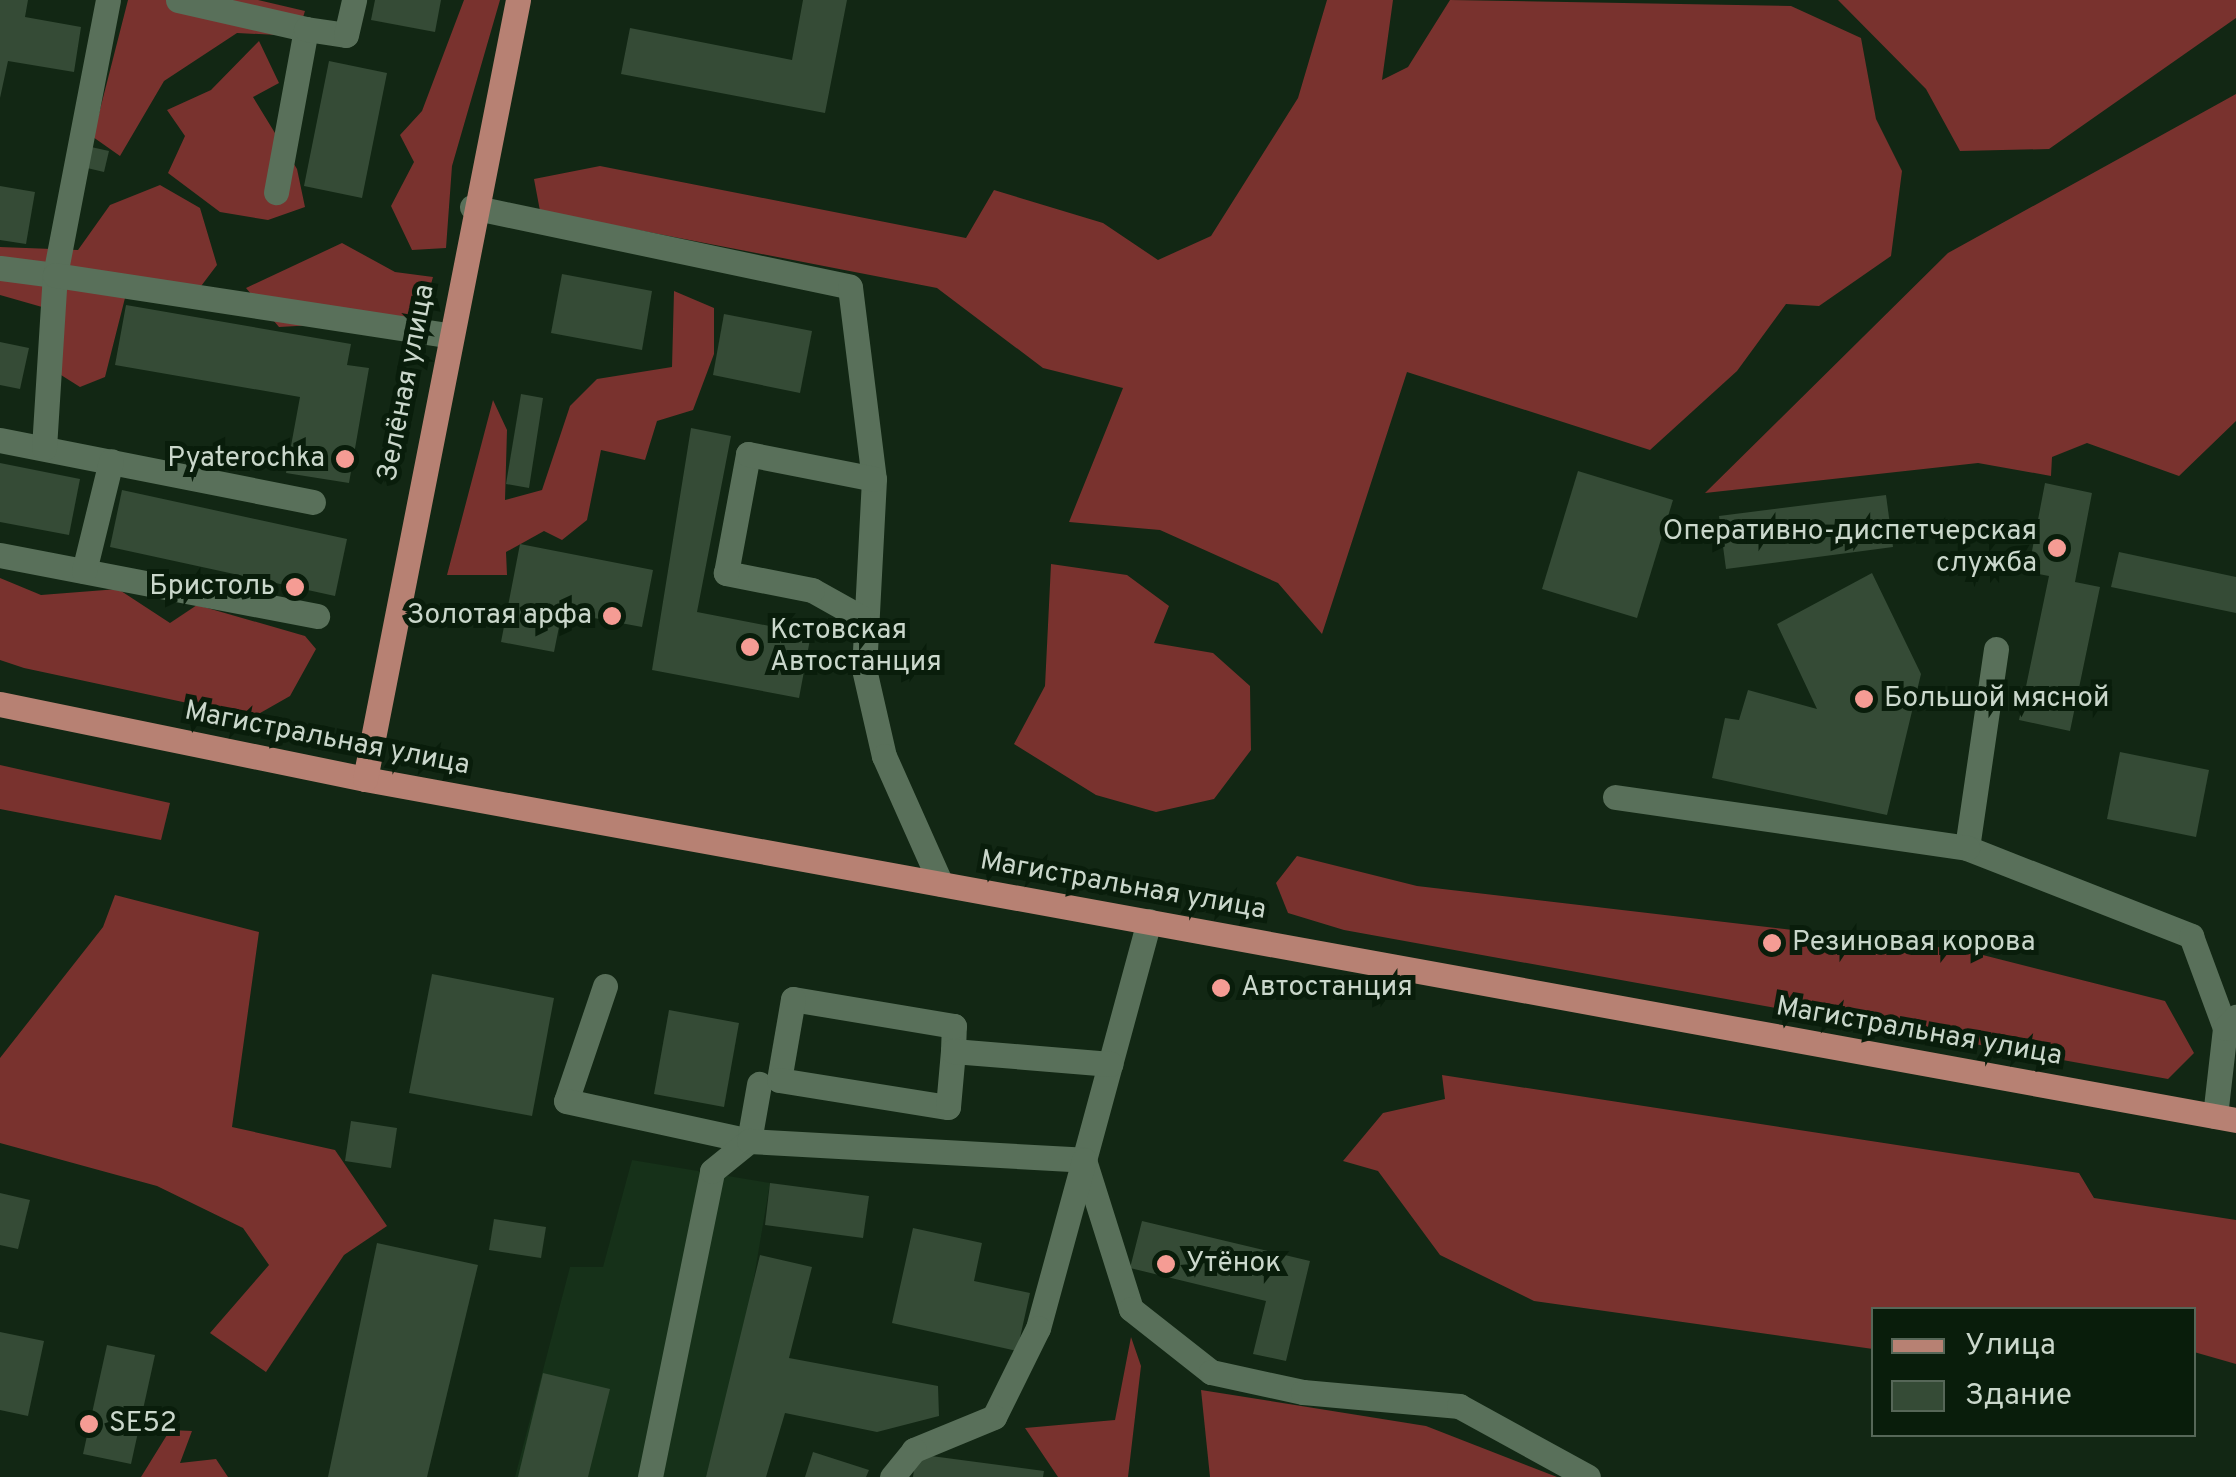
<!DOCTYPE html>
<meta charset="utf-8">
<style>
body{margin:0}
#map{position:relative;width:2236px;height:1477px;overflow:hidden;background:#122714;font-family:Overpass,sans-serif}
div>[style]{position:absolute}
.built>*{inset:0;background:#163119}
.forest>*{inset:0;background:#79322e}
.building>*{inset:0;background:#354b36}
.minor>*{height:25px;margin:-12.5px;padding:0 12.5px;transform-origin:12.5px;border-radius:12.5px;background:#59705a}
.major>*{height:25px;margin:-12.5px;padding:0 12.5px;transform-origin:12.5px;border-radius:12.5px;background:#b78173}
.dots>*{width:28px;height:28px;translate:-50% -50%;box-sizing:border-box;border:5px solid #091d0b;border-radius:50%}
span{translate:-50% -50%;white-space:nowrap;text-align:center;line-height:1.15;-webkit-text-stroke:10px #091d0b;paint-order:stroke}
.street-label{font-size:28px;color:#cad7cb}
.poi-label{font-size:28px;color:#cad7cb}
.right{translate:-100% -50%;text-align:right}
.left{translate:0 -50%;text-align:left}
.legend{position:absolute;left:1871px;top:1307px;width:325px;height:130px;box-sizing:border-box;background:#091d0b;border:2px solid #566758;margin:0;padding:12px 18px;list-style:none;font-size:30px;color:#cad7cb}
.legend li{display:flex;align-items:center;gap:20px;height:50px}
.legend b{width:50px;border:2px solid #566758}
</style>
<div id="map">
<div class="built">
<div style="clip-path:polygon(632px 1160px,770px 1183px,742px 1349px,706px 1477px,515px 1477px,570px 1267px,603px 1267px)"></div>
</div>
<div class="forest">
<div style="clip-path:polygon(128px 0,258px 0,305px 11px,297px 36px,237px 33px,164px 81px,120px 156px,93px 137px)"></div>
<div style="clip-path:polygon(464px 0,500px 0,452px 166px,446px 248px,412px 250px,391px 206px,414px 162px,400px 135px,422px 111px)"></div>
<div style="clip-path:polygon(1327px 0,1393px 0,1382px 80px,1408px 67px,1450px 0,1791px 6px,1861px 38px,1876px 119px,1902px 171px,1891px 256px,1819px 306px,1786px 304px,1737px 371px,1650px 450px,1407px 372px,1322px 634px,1278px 583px,1160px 530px,1069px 522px,1123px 388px,1043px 368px,937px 288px,540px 211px,534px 179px,600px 166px,966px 238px,994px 190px,1103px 223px,1158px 260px,1211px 236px,1298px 98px)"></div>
<div style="clip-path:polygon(1838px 0,2236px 0,2236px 18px,2049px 149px,1960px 151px,1926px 89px)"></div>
<div style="clip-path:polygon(259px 41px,279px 83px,253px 97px,297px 169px,305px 207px,268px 220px,220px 212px,168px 173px,185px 136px,167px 110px,211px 90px)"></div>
<div style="clip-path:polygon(2236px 94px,2236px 421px,2179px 476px,2087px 443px,2052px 457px,2051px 476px,1978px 463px,1705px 493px,1948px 253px)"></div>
<div style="clip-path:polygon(160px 185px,200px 208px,217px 265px,186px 306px,125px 298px,105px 377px,80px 387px,42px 363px,56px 311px,0 295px,0 247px,78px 250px,110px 205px)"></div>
<div style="clip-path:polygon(342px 243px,395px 272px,433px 277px,421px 319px,279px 327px,246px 288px)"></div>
<div style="clip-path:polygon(674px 291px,714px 308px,714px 354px,693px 410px,657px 421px,645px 460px,601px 450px,587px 520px,562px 540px,544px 531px,506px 552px,507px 575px,447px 575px,493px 400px,507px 430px,505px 500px,542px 490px,570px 406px,597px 379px,672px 367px)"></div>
<div style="clip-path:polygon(1051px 564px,1127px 575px,1169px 606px,1154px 643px,1213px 653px,1250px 686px,1251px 750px,1214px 799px,1156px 812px,1096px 795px,1014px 744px,1045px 686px)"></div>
<div style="clip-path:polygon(0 578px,41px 595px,118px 589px,170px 623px,197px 605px,305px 636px,316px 649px,290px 696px,253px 717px,24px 668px,0 660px)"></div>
<div style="clip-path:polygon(0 765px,170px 803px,161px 840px,0 809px)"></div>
<div style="clip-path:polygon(1297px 856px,1417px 886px,1963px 950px,2165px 1001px,2194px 1053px,2168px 1079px,1344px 930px,1288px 913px,1276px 883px)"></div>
<div style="clip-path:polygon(115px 895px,259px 932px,232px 1127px,335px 1150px,387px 1226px,344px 1255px,266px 1372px,210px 1333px,269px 1265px,243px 1228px,157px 1186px,0 1143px,0 1058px,103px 927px)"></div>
<div style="clip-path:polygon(1442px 1075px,2079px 1173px,2094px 1198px,2236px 1220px,2236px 1364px,2194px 1352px,2194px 1310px,1874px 1310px,1873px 1349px,1534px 1301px,1440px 1255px,1378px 1171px,1343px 1161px,1383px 1113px,1445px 1099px)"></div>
<div style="clip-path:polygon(1131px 1337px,1141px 1366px,1128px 1477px,1058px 1477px,1025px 1428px,1115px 1420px)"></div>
<div style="clip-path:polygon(1201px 1390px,1426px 1426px,1557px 1477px,1210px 1477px)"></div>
<div style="clip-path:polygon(170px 1430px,192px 1431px,180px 1463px,216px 1459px,228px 1477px,141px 1477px)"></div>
</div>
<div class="building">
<div style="clip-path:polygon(0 0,28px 0,25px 17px,81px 27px,74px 72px,8px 61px,0 98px)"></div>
<div style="clip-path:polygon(375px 0,441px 0,435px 32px,371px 20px)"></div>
<div style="clip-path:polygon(803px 0,847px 0,825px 113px,621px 74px,630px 28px,792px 60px)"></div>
<div style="clip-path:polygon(329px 61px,387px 73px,362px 198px,304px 186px)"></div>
<div style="clip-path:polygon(91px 147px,109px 151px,104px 172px,87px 168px)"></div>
<div style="clip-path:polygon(0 186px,35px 192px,26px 244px,0 240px)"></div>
<div style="clip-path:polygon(562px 274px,652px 291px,642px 350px,551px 333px)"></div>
<div style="clip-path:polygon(126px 305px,351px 344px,347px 365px,369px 368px,349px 483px,286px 473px,300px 397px,115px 365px)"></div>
<div style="clip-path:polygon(724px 314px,812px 331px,800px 393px,713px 375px)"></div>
<div style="clip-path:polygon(0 342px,29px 348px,20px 389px,0 385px)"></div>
<div style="clip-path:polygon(521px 394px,543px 398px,529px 488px,506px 484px)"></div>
<div style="clip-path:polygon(691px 428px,731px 436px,697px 612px,811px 634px,799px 698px,652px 670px)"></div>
<div style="clip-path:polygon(0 463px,80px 479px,69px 535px,0 522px)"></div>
<div style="clip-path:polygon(1578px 471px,1673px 500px,1637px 618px,1542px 589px)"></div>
<div style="clip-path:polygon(2045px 483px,2092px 493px,2075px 582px,2100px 587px,2070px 731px,2019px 720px,2049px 576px,2028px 572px)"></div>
<div style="clip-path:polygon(122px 490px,347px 539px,335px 596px,110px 547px)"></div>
<div style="clip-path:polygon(1886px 495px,1893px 547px,1726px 569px,1719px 516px)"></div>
<div style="clip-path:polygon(520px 544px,653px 570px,642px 627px,562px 612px,554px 652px,501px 642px)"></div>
<div style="clip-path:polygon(2119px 552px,2236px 577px,2236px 613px,2111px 587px)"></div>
<div style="clip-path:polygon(1872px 573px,1921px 674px,1887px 815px,1712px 778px,1725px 718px,1739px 720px,1748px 690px,1817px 709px,1777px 624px)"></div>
<div style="clip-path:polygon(2120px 752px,2209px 770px,2196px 837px,2107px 819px)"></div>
<div style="clip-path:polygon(432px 974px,554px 998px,532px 1116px,409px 1093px)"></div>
<div style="clip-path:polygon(669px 1010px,739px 1023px,724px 1107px,654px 1094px)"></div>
<div style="clip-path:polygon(351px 1121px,397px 1128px,391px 1168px,345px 1161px)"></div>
<div style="clip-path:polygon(770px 1183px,869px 1196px,863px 1238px,765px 1225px)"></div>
<div style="clip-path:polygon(0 1193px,30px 1200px,18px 1249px,0 1245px)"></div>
<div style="clip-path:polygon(494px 1219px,546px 1227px,541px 1258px,489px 1250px)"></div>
<div style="clip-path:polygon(1142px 1221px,1310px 1261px,1286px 1361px,1253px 1354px,1266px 1301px,1130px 1268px)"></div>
<div style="clip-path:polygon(913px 1228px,982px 1243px,974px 1281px,1030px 1293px,1017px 1351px,892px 1323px)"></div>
<div style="clip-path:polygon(377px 1243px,478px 1265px,427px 1477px,328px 1477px)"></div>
<div style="clip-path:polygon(760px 1255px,812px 1267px,789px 1358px,938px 1386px,939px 1416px,877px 1432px,785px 1413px,766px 1477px,706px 1477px)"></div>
<div style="clip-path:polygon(0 1332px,44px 1341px,28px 1416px,0 1410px)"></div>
<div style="clip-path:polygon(107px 1345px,155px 1355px,131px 1464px,83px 1454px)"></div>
<div style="clip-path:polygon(543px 1373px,610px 1389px,588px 1477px,518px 1477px)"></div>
<div style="clip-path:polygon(813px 1452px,869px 1470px,866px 1477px,805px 1477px)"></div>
<div style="clip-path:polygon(916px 1454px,1044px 1471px,1043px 1477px,913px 1477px)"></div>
</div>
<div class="minor">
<div style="left:178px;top:0;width:131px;rotate:12.8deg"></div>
<div style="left:306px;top:29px;width:166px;rotate:100.4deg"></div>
<div style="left:306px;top:29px;width:40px;rotate:8.5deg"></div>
<div style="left:346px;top:35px;width:36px;rotate:-77deg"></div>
<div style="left:472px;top:207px;width:386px;rotate:11.9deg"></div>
<div style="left:850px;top:287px;width:193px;rotate:82.9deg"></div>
<div style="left:874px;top:479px;width:190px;rotate:93deg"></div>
<div style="left:864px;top:669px;width:89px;rotate:77.1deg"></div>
<div style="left:884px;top:756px;width:140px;rotate:66deg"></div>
<div style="left:0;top:268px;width:55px;rotate:7.3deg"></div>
<div style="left:55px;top:275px;width:280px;rotate:-79.1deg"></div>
<div style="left:0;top:440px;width:319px;rotate:11.2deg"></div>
<div style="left:44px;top:448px;width:173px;rotate:-86.4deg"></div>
<div style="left:55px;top:275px;width:397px;rotate:8.7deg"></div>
<div style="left:0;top:555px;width:323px;rotate:10.9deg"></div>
<div style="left:84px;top:571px;width:113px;rotate:-76.2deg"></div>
<div style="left:862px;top:618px;width:57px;rotate:-150.8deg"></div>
<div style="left:812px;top:590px;width:88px;rotate:-168.8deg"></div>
<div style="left:726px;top:573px;width:121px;rotate:-79.5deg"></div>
<div style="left:748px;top:454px;width:128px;rotate:11.2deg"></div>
<div style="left:1996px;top:649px;width:201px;rotate:98.3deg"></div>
<div style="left:1967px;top:848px;width:241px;rotate:21.4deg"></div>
<div style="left:2191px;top:936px;width:98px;rotate:69.7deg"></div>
<div style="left:1615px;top:797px;width:356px;rotate:8.2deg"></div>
<div style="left:1149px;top:921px;width:248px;rotate:105.2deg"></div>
<div style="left:1084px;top:1160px;width:156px;rotate:72.5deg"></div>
<div style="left:1131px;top:1309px;width:102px;rotate:38.2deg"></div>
<div style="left:1211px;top:1372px;width:94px;rotate:12.3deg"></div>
<div style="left:1303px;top:1392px;width:157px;rotate:5.1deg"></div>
<div style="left:1459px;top:1406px;width:147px;rotate:28.8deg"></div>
<div style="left:605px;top:986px;width:121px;rotate:108.7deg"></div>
<div style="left:566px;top:1101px;width:187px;rotate:12.3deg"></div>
<div style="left:749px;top:1141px;width:58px;rotate:-80deg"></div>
<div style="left:953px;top:1051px;width:25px;rotate:-88deg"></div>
<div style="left:954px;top:1026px;width:163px;rotate:-170.5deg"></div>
<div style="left:793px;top:999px;width:82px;rotate:99.8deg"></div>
<div style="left:779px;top:1080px;width:171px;rotate:9.1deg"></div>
<div style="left:948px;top:1107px;width:56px;rotate:-84.9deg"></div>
<div style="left:953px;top:1051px;width:158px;rotate:4.7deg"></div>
<div style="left:2215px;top:1116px;width:89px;rotate:-83.5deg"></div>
<div style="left:2225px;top:1028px;width:16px;rotate:-45deg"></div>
<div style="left:650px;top:1477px;width:312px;rotate:-78.5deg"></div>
<div style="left:712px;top:1171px;width:48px;rotate:-39deg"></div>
<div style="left:749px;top:1141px;width:336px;rotate:3.2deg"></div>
<div style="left:1084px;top:1160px;width:174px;rotate:105.3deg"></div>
<div style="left:1038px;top:1328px;width:99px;rotate:116.3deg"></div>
<div style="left:994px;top:1417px;width:87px;rotate:157.6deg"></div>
<div style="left:914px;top:1450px;width:35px;rotate:129deg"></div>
</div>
<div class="major">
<div style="left:0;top:704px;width:373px;rotate:11.6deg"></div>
<div style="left:365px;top:779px;width:1902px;rotate:10.33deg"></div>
<div style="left:365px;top:779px;width:794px;rotate:-78.89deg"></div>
</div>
<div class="dots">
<div style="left:345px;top:459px;background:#f59c94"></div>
<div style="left:2057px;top:548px;background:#f59c94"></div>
<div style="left:295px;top:587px;background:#f59c94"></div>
<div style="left:612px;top:616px;background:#f59c94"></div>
<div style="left:750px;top:647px;background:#f59c94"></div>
<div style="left:1864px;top:699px;background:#f59c94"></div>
<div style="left:1772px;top:943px;background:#f59c94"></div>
<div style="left:1221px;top:988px;background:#f59c94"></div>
<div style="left:1166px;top:1264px;background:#f59c94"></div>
<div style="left:89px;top:1424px;background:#f59c94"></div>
</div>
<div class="street-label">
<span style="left:407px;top:383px;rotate:-79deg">Зелёная улица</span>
<span style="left:327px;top:739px;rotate:11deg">Магистральная улица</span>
<span style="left:1123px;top:886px;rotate:10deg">Магистральная улица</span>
<span style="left:1919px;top:1032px;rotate:10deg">Магистральная улица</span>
</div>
<div class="poi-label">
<span class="right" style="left:325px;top:459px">Pyaterochka</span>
<span class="right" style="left:2037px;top:548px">Оперативно-диспетчерская<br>служба</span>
<span class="right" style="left:275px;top:587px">Бристоль</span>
<span class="right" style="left:592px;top:616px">Золотая арфа</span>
<span class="left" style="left:770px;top:647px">Кстовская<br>Автостанция</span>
<span class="left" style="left:1884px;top:699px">Большой мясной</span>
<span class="left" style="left:1792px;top:943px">Резиновая корова</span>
<span class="left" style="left:1241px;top:988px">Автостанция</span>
<span class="left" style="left:1186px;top:1264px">Утёнок</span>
<span class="left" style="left:109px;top:1424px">SE52</span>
</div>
<ul class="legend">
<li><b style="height:12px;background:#b78173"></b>Улица</li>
<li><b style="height:28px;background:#354b36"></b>Здание</li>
</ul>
</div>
